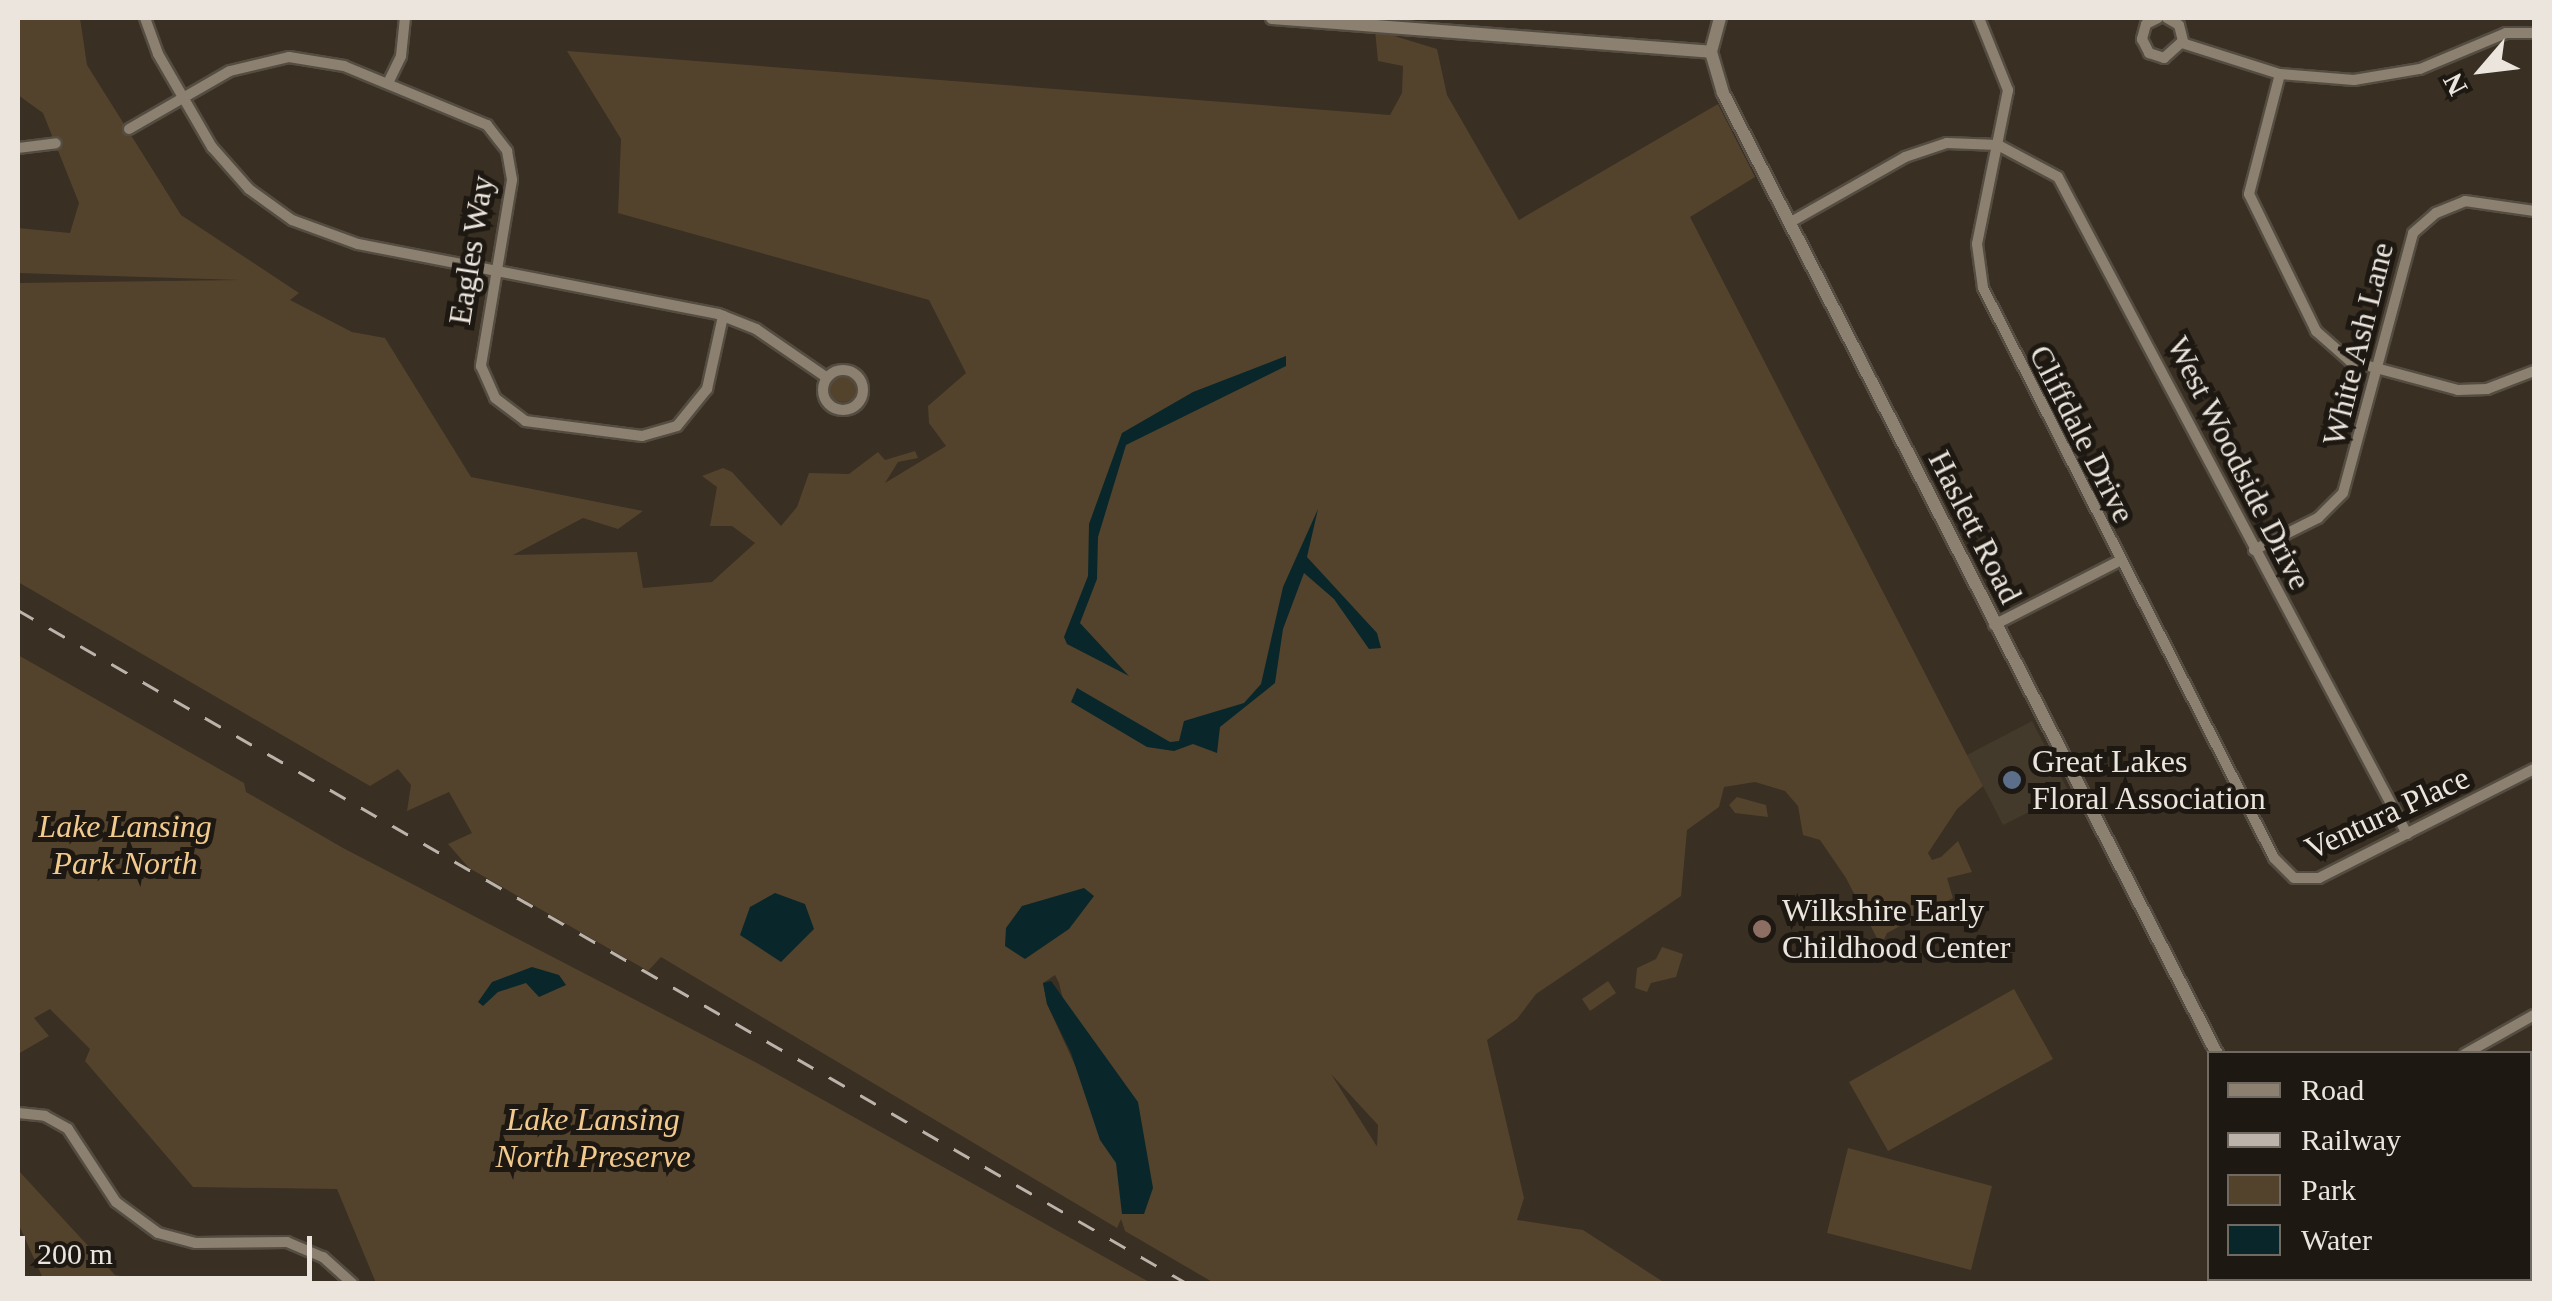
<!DOCTYPE html>
<style>
body{margin:0}
#map{position:relative;width:2552px;height:1301px;overflow:hidden;background:#392f22;font-family:"Times New Roman",serif}
div>[style]{position:absolute}
.commercial>*{inset:0;background:#443a2b}
.green>*{inset:0;background:#53432c}
.round{border-radius:50%}
.water>*{inset:0;background:#09272a}
.roads{filter:drop-shadow(2px 0 #554d41) drop-shadow(-2px 0 #554d41) drop-shadow(0 2px #554d41) drop-shadow(0 -2px #554d41)}
.minor>*{height:10px;margin:-5px;padding:0 5px;transform-origin:5px;border-radius:5px;background:#8c8171}
.minor>.ring{margin:-5px;padding:0;box-sizing:content-box;background:none;border:10px solid #8c8171;border-radius:50%}
.tertiary>*{height:12px;margin:-6px;padding:0 6px;transform-origin:6px;border-radius:6px;background:#8c8171}
.rail>*{height:2.5px;margin-top:-1.25px;transform-origin:0;background:repeating-linear-gradient(90deg,#bcb4ab 0 18px,transparent 0 36px)}
.dots>*{width:28px;height:28px;translate:-50% -50%;box-sizing:border-box;border:5px solid #1d1812;border-radius:50%}
span{translate:-50% -50%;white-space:nowrap;text-align:center;line-height:1.15;-webkit-text-stroke:10px #1d1812;paint-order:stroke}
.street-label{font-size:32px;color:#ece5dd}
.poi-label{font-size:32px;color:#ece5dd}
.left{translate:0 -50%;text-align:left}
.park-label{font-size:32px;color:#f2ca8e;font-style:italic}
.frame{position:absolute;inset:0;border:20px solid #ece5dd;pointer-events:none}
.legend{position:absolute;left:2207px;top:1051px;width:325px;height:230px;box-sizing:border-box;background:#1d1812;border:2px solid #706a63;margin:0;padding:12px 18px;list-style:none;font-size:30px;color:#ece5dd}
.legend li{display:flex;align-items:center;gap:20px;height:50px}
.legend b{width:50px;border:2px solid #706a63}
.north{position:absolute;left:2432px;top:20px;width:100px;height:100px;-webkit-text-stroke:8px #1d1812;paint-order:stroke;rotate:242deg;font-size:28px;font-weight:700;line-height:40px;text-align:center;color:#ece5dd}
.north::after{content:'';display:block;margin:auto;width:35px;height:45px;background:#ece5dd;clip-path:polygon(50% 0,100% 100%,50% 72%,0 100%)}
.scale{position:absolute;left:20px;top:1236px;width:292px;height:45px;box-sizing:border-box;border:5px solid #ece5dd;border-top:0;padding-left:12px;font-size:30px;line-height:35px;white-space:nowrap;color:#ece5dd;-webkit-text-stroke:8px #1d1812;paint-order:stroke}
</style>
<div id="map">
<div class="commercial">
<div style="clip-path:polygon(2032px 721px,2069px 792px,2003px 825px,1967px 755px)"></div>
</div>
<div class="green">
<div style="clip-path:polygon(evenodd,18px 18px,80px 18px,87px 65px,181px 215px,299px 293px,290px 300px,352px 332px,385px 338px,471px 477px,643px 511px,618px 529px,583px 518px,513px 555px,637px 552px,643px 588px,712px 582px,755px 543px,732px 526px,710px 526px,717px 487px,702px 476px,723px 468px,732px 472px,781px 526px,797px 507px,809px 473px,849px 474px,878px 452px,885px 460px,915px 451px,918px 458px,898px 462px,885px 483px,946px 446px,929px 423px,928px 406px,966px 373px,929px 300px,618px 213px,621px 139px,567px 51px,1390px 115px,1402px 93px,1403px 66px,1378px 61px,1375px 30px,1437px 49px,1447px 95px,1519px 220px,1718px 104px,1755px 177px,1690px 217px,1983px 786px,1957px 809px,1928px 853px,1932px 860px,1941px 857px,1958px 841px,1972px 872px,1947px 878px,1953px 898px,1887px 933px,1881px 946px,1846px 878px,1820px 840px,1803px 835px,1798px 806px,1785px 791px,1755px 782px,1724px 787px,1719px 807px,1687px 830px,1681px 896px,1536px 994px,1517px 1019px,1487px 1040px,1524px 1198px,1517px 1220px,1583px 1230px,1665px 1283px,1214px 1283px,1125px 1231px,1121px 1219px,1117px 1228px,661px 957px,648px 971px,469px 868px,448px 844px,472px 833px,449px 792px,407px 811px,411px 785px,398px 769px,370px 786px,18px 582px,18px 283px,239px 280px,18px 273px,18px 228px,70px 233px,79px 203px,43px 113px,18px 95px,18px 18px,1055px 975px,1059px 983px,1084px 1085px,1047px 1004px,1043px 983px,1055px 975px,18px 18px,1331px 1074px,1378px 1125px,1377px 1146px,1376px 1145px,1331px 1074px)"></div>
<div class="round" style="left:830px;top:376px;width:26px;height:26px"></div>
<div style="clip-path:polygon(18px 655px,244px 783px,246px 792px,343px 848px,757px 1063px,1151px 1283px,376px 1283px,337px 1189px,193px 1187px,85px 1061px,90px 1049px,50px 1009px,34px 1018px,49px 1036px,18px 1054px)"></div>
<div style="clip-path:polygon(1737px 797px,1766px 805px,1768px 817px,1735px 813px,1729px 805px)"></div>
<div style="clip-path:polygon(1662px 947px,1683px 954px,1676px 977px,1651px 983px,1647px 992px,1635px 988px,1637px 968px,1656px 959px)"></div>
<div style="clip-path:polygon(1608px 981px,1616px 993px,1590px 1011px,1582px 999px)"></div>
<div style="clip-path:polygon(2014px 989px,2053px 1059px,1888px 1151px,1849px 1082px)"></div>
<div style="clip-path:polygon(1848px 1148px,1992px 1186px,1971px 1270px,1827px 1233px)"></div>
<div style="clip-path:polygon(18px 1170px,115px 1275px,164px 1283px,45px 1283px,18px 1223px)"></div>
</div>
<div class="water">
<div style="clip-path:polygon(1286px 356px,1286px 366px,1126px 445px,1098px 537px,1097px 579px,1080px 623px,1129px 676px,1067px 644px,1064px 637px,1088px 576px,1089px 524px,1122px 433px,1193px 392px)"></div>
<div style="clip-path:polygon(1318px 509px,1307px 557px,1377px 633px,1381px 648px,1369px 649px,1334px 599px,1304px 573px,1283px 629px,1275px 683px,1220px 727px,1217px 753px,1193px 744px,1174px 751px,1147px 747px,1071px 702px,1077px 688px,1170px 742px,1179px 741px,1184px 721px,1244px 703px,1261px 684px,1283px 587px)"></div>
<div style="clip-path:polygon(1084px 888px,1094px 896px,1069px 929px,1025px 959px,1005px 946px,1006px 928px,1022px 906px)"></div>
<div style="clip-path:polygon(775px 893px,805px 904px,814px 929px,781px 962px,740px 935px,750px 907px)"></div>
<div style="clip-path:polygon(532px 967px,559px 975px,566px 985px,539px 997px,526px 983px,498px 992px,483px 1006px,478px 1002px,492px 982px)"></div>
<div style="clip-path:polygon(1051px 981px,1138px 1102px,1153px 1188px,1144px 1214px,1122px 1214px,1116px 1163px,1100px 1140px,1071px 1053px,1047px 1004px,1043px 983px)"></div>
</div>
<div class="roads">
<div class="minor">
<div style="left:145px;top:18px;width:38px;rotate:70deg"></div>
<div style="left:158px;top:54px;width:108px;rotate:59.9deg"></div>
<div style="left:212px;top:147px;width:56px;rotate:48.6deg"></div>
<div style="left:249px;top:189px;width:53px;rotate:35.8deg"></div>
<div style="left:292px;top:220px;width:70px;rotate:20deg"></div>
<div style="left:358px;top:244px;width:367px;rotate:11deg"></div>
<div style="left:718px;top:314px;width:41px;rotate:21.5deg"></div>
<div style="left:756px;top:329px;width:85px;rotate:34.4deg"></div>
<div style="left:1979px;top:18px;width:78px;rotate:68.1deg"></div>
<div style="left:2008px;top:90px;width:157px;rotate:101.4deg"></div>
<div style="left:1977px;top:244px;width:44px;rotate:82.2deg"></div>
<div style="left:1983px;top:288px;width:640px;rotate:62.95deg"></div>
<div style="left:2274px;top:858px;width:28px;rotate:45deg"></div>
<div style="left:2294px;top:878px;width:25px"></div>
<div style="left:2319px;top:878px;width:241px;rotate:-26.9deg"></div>
<div style="left:2158px;top:18px;width:13px;rotate:153deg"></div>
<div style="left:2146px;top:24px;width:16px;rotate:105deg"></div>
<div style="left:2142px;top:39px;width:16px;rotate:63deg"></div>
<div style="left:2149px;top:53px;width:16px;rotate:18deg"></div>
<div style="left:2164px;top:58px;width:25px;rotate:-42deg"></div>
<div style="left:2183px;top:41px;width:16px;rotate:-104deg"></div>
<div style="left:2179px;top:25px;width:14px;rotate:-150deg"></div>
<div style="left:2182px;top:43px;width:103px;rotate:17.6deg"></div>
<div style="left:2280px;top:74px;width:74px;rotate:4.6deg"></div>
<div style="left:2354px;top:80px;width:67px;rotate:-9.5deg"></div>
<div style="left:2420px;top:69px;width:93px;rotate:-22.7deg"></div>
<div style="left:2506px;top:33px;width:28px"></div>
<div style="left:2280px;top:74px;width:124px;rotate:104.5deg"></div>
<div style="left:2249px;top:194px;width:153px;rotate:63.9deg"></div>
<div style="left:2316px;top:331px;width:45px;rotate:41.4deg"></div>
<div style="left:2350px;top:361px;width:112px;rotate:15deg"></div>
<div style="left:2458px;top:390px;width:29px;rotate:-2deg"></div>
<div style="left:2487px;top:389px;width:50px;rotate:-21deg"></div>
<div style="left:388px;top:83px;width:30px;rotate:-64deg"></div>
<div style="left:401px;top:56px;width:38px;rotate:-84deg"></div>
<div style="left:129px;top:129px;width:116px;rotate:-29.9deg"></div>
<div style="left:230px;top:71px;width:61px;rotate:-13.3deg"></div>
<div style="left:289px;top:57px;width:56px;rotate:9.3deg"></div>
<div style="left:344px;top:66px;width:155px;rotate:22.4deg"></div>
<div style="left:487px;top:125px;width:33px;rotate:52deg"></div>
<div style="left:507px;top:151px;width:29px;rotate:80deg"></div>
<div style="left:512px;top:180px;width:189px;rotate:99.5deg"></div>
<div style="left:481px;top:366px;width:35px;rotate:66deg"></div>
<div style="left:495px;top:398px;width:38px;rotate:37deg"></div>
<div style="left:525px;top:421px;width:118px;rotate:7.3deg"></div>
<div style="left:642px;top:436px;width:36px;rotate:-16deg"></div>
<div style="left:677px;top:426px;width:48px;rotate:-51deg"></div>
<div style="left:707px;top:389px;width:75px;rotate:-77.6deg"></div>
<div style="left:18px;top:148px;width:38px;rotate:-7deg"></div>
<div style="left:1789px;top:223px;width:133px;rotate:-29.6deg"></div>
<div style="left:1905px;top:157px;width:44px;rotate:-18.4deg"></div>
<div style="left:1947px;top:143px;width:51px;rotate:2.2deg"></div>
<div style="left:1998px;top:145px;width:68px;rotate:28.1deg"></div>
<div style="left:2058px;top:177px;width:744px;rotate:62.02deg"></div>
<div class="ring" style="left:823px;top:370px;width:30px;height:30px"></div>
<div style="left:2254px;top:550px;width:72px;rotate:-26.6deg"></div>
<div style="left:2318px;top:518px;width:35px;rotate:-45deg"></div>
<div style="left:2343px;top:493px;width:269px;rotate:-74.9deg"></div>
<div style="left:2413px;top:233px;width:30px;rotate:-41deg"></div>
<div style="left:2436px;top:213px;width:31px;rotate:-22deg"></div>
<div style="left:2465px;top:201px;width:70px;rotate:8.2deg"></div>
<div style="left:1994px;top:625px;width:140px;rotate:-27.1deg"></div>
<div style="left:2465px;top:1054px;width:79px;rotate:-29.5deg"></div>
<div style="left:18px;top:1113px;width:27px;rotate:6deg"></div>
<div style="left:45px;top:1116px;width:26px;rotate:29deg"></div>
<div style="left:68px;top:1129px;width:87px;rotate:56.7deg"></div>
<div style="left:116px;top:1202px;width:52px;rotate:36.4deg"></div>
<div style="left:158px;top:1233px;width:39px;rotate:15deg"></div>
<div style="left:196px;top:1243px;width:91px;rotate:-0.6deg"></div>
<div style="left:287px;top:1242px;width:39px;rotate:23deg"></div>
<div style="left:323px;top:1257px;width:40px;rotate:42deg"></div>
<div style="left:2517px;top:1278px;width:7px;rotate:63deg"></div>
<div style="left:2240px;top:1284px;width:9px;rotate:-41deg"></div>
</div>
<div class="tertiary">
<div style="left:1272px;top:18px;width:440px;rotate:4.4deg"></div>
<div style="left:1720px;top:18px;width:35px;rotate:105deg"></div>
<div style="left:1711px;top:52px;width:43px;rotate:73.7deg"></div>
<div style="left:1723px;top:93px;width:1081px;rotate:62.79deg"></div>
<div style="left:2335px;top:1278px;width:7px;rotate:63deg"></div>
</div>
</div>
<div class="rail">
<div style="left:18px;top:610px;width:1350px;rotate:29.94deg"></div>
</div>
<div class="dots">
<div style="left:2012px;top:780px;background:#5c6f8a"></div>
<div style="left:1762px;top:929px;background:#8d6e63"></div>
</div>
<div class="street-label">
<span style="left:471px;top:250px;rotate:-81deg">Eagles Way</span>
<span style="left:2358px;top:344px;rotate:-76deg">White Ash Lane</span>
<span style="left:2082px;top:434px;rotate:63deg">Cliffdale Drive</span>
<span style="left:2239px;top:463px;rotate:63deg">West Woodside Drive</span>
<span style="left:1975px;top:527px;rotate:63deg">Haslett Road</span>
<span style="left:2387px;top:813px;rotate:-25deg">Ventura Place</span>
</div>
<div class="poi-label">
<span class="left" style="left:2032px;top:780px">Great Lakes<br>Floral Association</span>
<span class="left" style="left:1782px;top:929px">Wilkshire Early<br>Childhood Center</span>
</div>
<div class="park-label">
<span style="left:125px;top:845px">Lake Lansing<br>Park North</span>
<span style="left:593px;top:1138px">Lake Lansing<br>North Preserve</span>
</div>
<div class="frame"></div>
<ul class="legend">
<li><b style="height:12px;background:#8c8171"></b>Road</li>
<li><b style="height:12px;background:#bcb4ab"></b>Railway</li>
<li><b style="height:28px;background:#53432c"></b>Park</li>
<li><b style="height:28px;background:#09272a"></b>Water</li>
</ul>
<div class="north">N</div>
<div class="scale">200 m</div>
</div>
